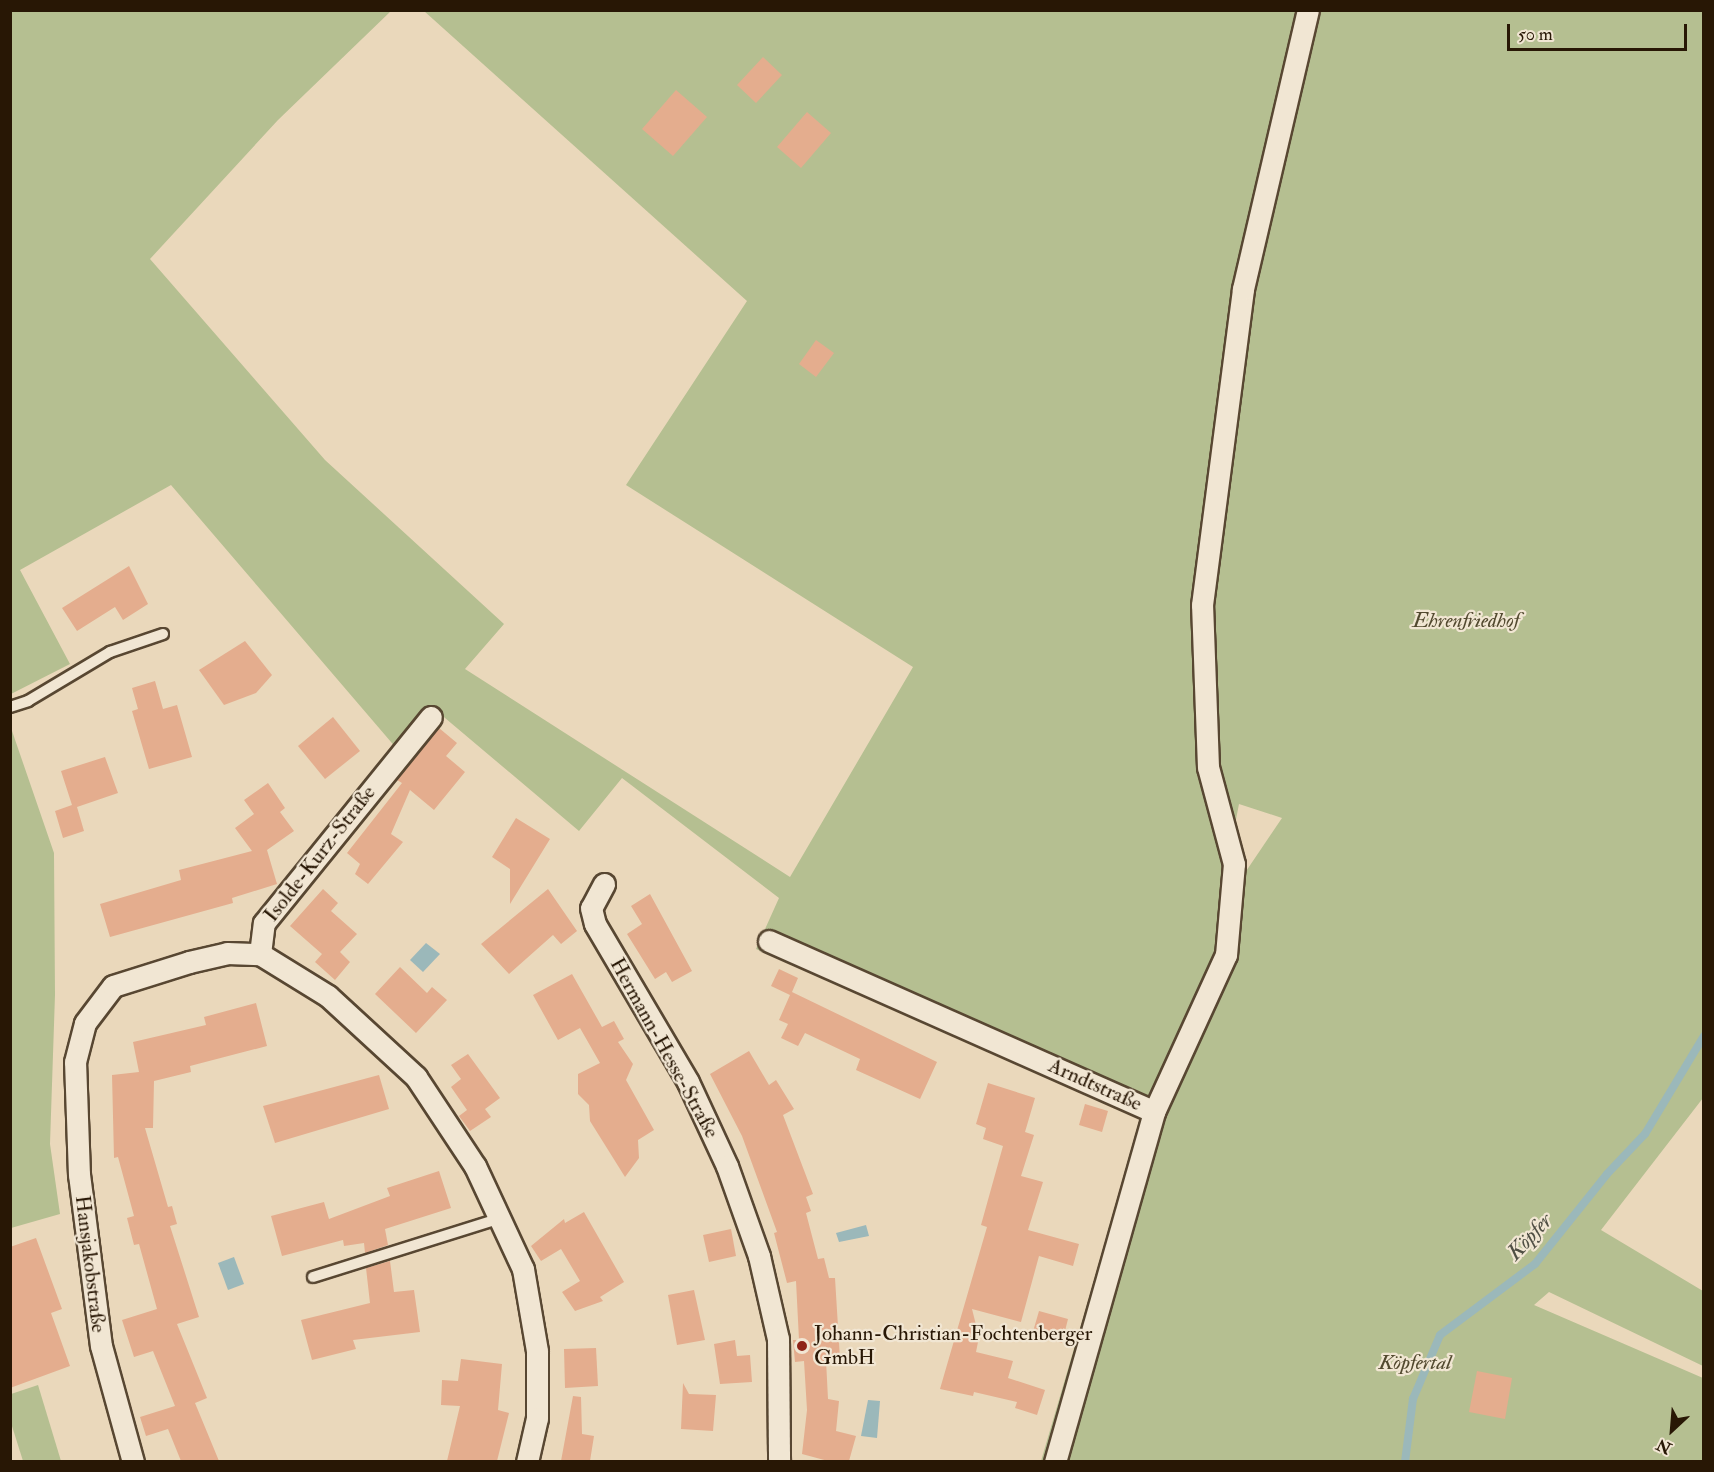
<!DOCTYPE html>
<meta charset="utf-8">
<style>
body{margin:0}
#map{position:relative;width:1714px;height:1472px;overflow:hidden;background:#ead8bb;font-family:"IM FELL Double Pica",serif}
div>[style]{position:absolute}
.green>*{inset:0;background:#b5bf91}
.water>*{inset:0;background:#9bb8ba}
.stream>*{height:8px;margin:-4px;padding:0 4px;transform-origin:4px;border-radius:4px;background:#9bb8ba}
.building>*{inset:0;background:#e4ad8e}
.roads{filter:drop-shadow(2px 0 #584732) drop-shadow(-2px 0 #584732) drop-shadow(0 2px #584732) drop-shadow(0 -2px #584732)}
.service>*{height:10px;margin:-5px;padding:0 5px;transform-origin:5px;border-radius:5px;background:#f1e6d3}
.minor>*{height:21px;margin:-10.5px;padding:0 10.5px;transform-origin:10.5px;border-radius:10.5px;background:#f1e6d3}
.dots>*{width:16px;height:16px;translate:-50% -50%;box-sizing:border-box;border:3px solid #f1e6d3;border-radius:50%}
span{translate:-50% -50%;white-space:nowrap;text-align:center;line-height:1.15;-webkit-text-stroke:4.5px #f1e6d3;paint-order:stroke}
.park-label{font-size:21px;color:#52492f;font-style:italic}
.street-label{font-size:21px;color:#281705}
.poi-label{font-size:21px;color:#281705}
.left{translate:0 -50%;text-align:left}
.water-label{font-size:22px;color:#504f44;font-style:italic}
.frame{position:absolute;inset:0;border:12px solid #281705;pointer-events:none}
.north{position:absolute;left:1642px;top:1400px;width:60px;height:60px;-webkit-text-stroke:4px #f1e6d3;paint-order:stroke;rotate:206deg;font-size:16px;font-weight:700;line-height:24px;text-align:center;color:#281705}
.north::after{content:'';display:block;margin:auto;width:21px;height:27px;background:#281705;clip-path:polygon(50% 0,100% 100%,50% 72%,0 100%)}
.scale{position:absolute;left:1507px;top:24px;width:180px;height:27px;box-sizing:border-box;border:3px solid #281705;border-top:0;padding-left:8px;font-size:18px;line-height:21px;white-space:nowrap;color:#281705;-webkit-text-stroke:4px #f1e6d3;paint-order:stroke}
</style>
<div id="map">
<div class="green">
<div style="clip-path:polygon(evenodd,11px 11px,391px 11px,278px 120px,150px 259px,325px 460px,504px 624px,465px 669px,790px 877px,913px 667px,626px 485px,747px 301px,424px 11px,1703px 11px,1703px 1098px,1601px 1230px,1703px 1291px,1703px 1366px,1549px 1292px,1534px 1305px,1703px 1378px,1703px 1461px,1041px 1461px,1142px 1117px,756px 949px,779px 898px,622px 778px,579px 831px,432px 707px,397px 749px,171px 485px,20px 570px,70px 664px,11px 694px,11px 11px,1239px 804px,1282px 818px,1232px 892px,1230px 850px,1239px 804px)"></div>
<div style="clip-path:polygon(11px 728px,54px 853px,55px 995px,50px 1144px,60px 1214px,11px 1228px)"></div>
<div style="clip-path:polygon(38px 1385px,61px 1461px,23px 1461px,11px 1423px,11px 1394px)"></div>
</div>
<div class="water">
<div style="clip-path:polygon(426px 943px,440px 954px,423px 972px,410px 960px)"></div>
<div style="clip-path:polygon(866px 1225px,869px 1236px,839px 1242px,836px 1233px)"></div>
<div style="clip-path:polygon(234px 1257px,244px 1284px,228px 1290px,218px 1263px)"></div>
<div style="clip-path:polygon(868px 1400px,880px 1401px,877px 1438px,861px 1436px)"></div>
</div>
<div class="stream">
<div style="left:1405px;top:1462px;width:64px;rotate:-82.8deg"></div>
<div style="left:1413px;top:1399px;width:69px;rotate:-67.1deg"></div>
<div style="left:1440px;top:1335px;width:119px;rotate:-36.8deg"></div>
<div style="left:1535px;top:1264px;width:115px;rotate:-51.3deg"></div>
<div style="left:1607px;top:1174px;width:55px;rotate:-46.5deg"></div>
<div style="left:1645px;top:1134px;width:114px;rotate:-59deg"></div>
</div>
<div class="building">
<div style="clip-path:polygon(763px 57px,782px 75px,756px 103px,737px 85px)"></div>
<div style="clip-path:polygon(676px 90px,707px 117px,673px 156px,642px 129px)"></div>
<div style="clip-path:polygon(807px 112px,831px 133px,801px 168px,777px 147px)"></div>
<div style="clip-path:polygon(816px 340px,834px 353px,816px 377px,799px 364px)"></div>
<div style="clip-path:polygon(129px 566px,148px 604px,123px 620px,115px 607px,77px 631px,62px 608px)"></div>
<div style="clip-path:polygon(245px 641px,272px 675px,256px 693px,224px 705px,199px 670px)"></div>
<div style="clip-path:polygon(155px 681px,163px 709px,177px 705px,192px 757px,149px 769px,132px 711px,138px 709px,132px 688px)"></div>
<div style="clip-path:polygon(333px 717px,360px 751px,325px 779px,298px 746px)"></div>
<div style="clip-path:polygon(439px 728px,457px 743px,446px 756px,465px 772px,434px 810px,410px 790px,391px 834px,403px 842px,368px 884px,355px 874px,360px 864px,347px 853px,402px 783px,397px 780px)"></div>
<div style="clip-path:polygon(105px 757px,118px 793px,77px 807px,84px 831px,63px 838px,55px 811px,72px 805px,61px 771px)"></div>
<div style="clip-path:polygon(268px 783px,285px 808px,280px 812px,294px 831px,267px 850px,277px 884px,232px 898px,233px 903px,110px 937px,100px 904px,181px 880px,179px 870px,252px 851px,235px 828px,254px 814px,244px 800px)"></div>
<div style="clip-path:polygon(516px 818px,550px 839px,510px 904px,510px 869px,492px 857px)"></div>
<div style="clip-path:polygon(323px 889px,338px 903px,331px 911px,357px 934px,340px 952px,350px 962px,335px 980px,315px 962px,322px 954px,290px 926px)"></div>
<div style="clip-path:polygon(548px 889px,577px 931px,561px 944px,553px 935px,509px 974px,481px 944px)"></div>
<div style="clip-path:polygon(650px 894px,692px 971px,672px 982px,666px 972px,655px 979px,627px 934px,642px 924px,631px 906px)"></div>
<div style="clip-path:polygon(400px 967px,427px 993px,432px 987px,447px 1000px,416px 1033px,375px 994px)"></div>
<div style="clip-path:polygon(779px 969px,798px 978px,792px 992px,937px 1062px,920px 1099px,856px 1070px,860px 1059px,805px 1033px,798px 1046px,781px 1038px,788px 1024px,779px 1020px,790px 995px,771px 986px)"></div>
<div style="clip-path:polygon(572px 974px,602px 1027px,614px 1021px,624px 1039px,618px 1042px,633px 1064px,626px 1080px,654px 1130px,638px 1140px,639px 1158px,625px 1177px,590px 1121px,589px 1105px,578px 1094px,578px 1074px,600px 1063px,580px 1028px,558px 1040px,533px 995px)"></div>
<div style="clip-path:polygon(256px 1003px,267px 1046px,190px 1066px,191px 1072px,154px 1081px,153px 1128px,145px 1128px,168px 1207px,172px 1206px,177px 1224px,170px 1226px,199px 1317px,177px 1324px,207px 1398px,195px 1403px,219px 1461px,181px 1461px,168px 1429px,146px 1436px,140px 1417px,175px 1406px,153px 1351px,134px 1357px,122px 1320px,157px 1309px,139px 1244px,134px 1245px,127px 1218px,134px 1216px,118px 1157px,114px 1158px,112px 1075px,139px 1072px,133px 1042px,206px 1025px,204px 1017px)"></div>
<div style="clip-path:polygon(749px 1051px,769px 1085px,776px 1080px,794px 1109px,783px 1115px,813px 1194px,806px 1197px,811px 1211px,806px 1213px,818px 1259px,824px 1258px,829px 1278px,835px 1278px,840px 1359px,826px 1360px,828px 1399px,839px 1401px,836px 1431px,856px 1436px,849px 1461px,828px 1461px,802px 1454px,807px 1410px,804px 1361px,795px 1362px,793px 1340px,799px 1340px,796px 1281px,787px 1283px,774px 1233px,777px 1232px,742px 1136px,710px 1074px)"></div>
<div style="clip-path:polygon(468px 1054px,500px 1098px,485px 1109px,491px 1117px,470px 1131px,459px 1116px,467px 1110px,451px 1087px,461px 1079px,451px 1065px)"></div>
<div style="clip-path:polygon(379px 1075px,389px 1109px,275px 1143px,263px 1106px)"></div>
<div style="clip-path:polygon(988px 1083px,1035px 1098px,1025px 1132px,1034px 1135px,1021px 1176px,1043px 1182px,1028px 1230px,1079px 1244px,1073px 1266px,1039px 1256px,1021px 1322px,972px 1309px,979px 1337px,976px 1352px,1013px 1361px,1008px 1378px,1045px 1390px,1037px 1415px,1015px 1408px,1017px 1402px,974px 1392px,973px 1396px,940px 1389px,987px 1227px,981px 1225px,1003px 1146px,983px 1139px,986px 1128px,976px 1124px)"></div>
<div style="clip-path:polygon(1085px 1104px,1108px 1111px,1102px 1132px,1079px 1125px)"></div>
<div style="clip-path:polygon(439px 1171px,451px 1208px,385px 1229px,388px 1245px,365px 1253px,364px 1243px,344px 1246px,343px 1240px,282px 1256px,271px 1216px,324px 1202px,329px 1219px,390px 1196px,387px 1188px)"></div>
<div style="clip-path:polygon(584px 1212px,624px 1282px,600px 1297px,603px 1301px,575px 1311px,562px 1292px,580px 1281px,561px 1249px,541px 1261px,531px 1246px,564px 1219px,565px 1223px)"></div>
<div style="clip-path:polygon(731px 1229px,736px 1256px,709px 1262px,703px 1235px)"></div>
<div style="clip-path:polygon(36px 1238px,62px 1309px,51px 1313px,70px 1366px,10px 1388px,10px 1247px)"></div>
<div style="clip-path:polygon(390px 1261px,394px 1292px,414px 1290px,420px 1332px,353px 1340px,356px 1349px,312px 1360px,301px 1320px,370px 1303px,366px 1268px)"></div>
<div style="clip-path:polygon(694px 1290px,705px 1340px,677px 1345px,668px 1295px)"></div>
<div style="clip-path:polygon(1039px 1311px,1068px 1319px,1062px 1343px,1032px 1335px)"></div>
<div style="clip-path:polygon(735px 1340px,737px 1356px,750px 1355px,752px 1382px,720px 1384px,714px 1344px)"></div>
<div style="clip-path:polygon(596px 1348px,598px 1386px,565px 1388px,564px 1349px)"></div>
<div style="clip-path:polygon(461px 1359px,502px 1364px,498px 1410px,509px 1413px,497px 1461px,447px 1461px,460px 1406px,441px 1405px,442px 1380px,458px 1381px)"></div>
<div style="clip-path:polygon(1477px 1371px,1512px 1378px,1505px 1419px,1469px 1412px)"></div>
<div style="clip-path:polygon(683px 1383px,689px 1394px,716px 1395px,713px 1431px,681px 1429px)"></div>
<div style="clip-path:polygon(573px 1396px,581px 1397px,582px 1434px,594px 1436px,590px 1461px,561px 1461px)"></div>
</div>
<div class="roads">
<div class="service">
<div style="left:10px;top:707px;width:19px;rotate:-18deg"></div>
<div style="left:28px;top:701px;width:96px;rotate:-30.9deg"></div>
<div style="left:110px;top:652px;width:56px;rotate:-18.8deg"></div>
<div style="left:313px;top:1277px;width:197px;rotate:-17.4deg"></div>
</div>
<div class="minor">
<div style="left:604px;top:884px;width:27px;rotate:118deg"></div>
<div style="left:591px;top:908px;width:16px;rotate:76deg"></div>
<div style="left:595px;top:924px;width:183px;rotate:59.5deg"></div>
<div style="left:688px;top:1082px;width:93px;rotate:65.1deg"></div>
<div style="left:727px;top:1166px;width:96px;rotate:70.4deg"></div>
<div style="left:759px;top:1256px;width:85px;rotate:77.1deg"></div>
<div style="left:778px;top:1339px;width:123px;rotate:89.5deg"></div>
<div style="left:769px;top:941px;width:421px;rotate:23.9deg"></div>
<div style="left:260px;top:954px;width:80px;rotate:31.7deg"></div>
<div style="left:328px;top:996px;width:120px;rotate:42.6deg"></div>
<div style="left:416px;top:1077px;width:107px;rotate:56.5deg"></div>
<div style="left:475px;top:1166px;width:114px;rotate:65deg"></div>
<div style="left:523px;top:1269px;width:83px;rotate:80.3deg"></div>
<div style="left:537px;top:1351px;width:67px;rotate:90deg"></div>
<div style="left:537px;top:1418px;width:45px;rotate:102.8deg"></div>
<div style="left:260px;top:954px;width:31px;rotate:-83deg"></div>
<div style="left:264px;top:923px;width:265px;rotate:-51deg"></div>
<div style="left:133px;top:1462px;width:120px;rotate:-105.4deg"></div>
<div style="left:101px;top:1346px;width:172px;rotate:-97.3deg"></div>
<div style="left:79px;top:1175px;width:113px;rotate:-92deg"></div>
<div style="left:75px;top:1062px;width:40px;rotate:-75.6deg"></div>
<div style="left:85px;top:1023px;width:46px;rotate:-52.9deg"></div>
<div style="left:113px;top:986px;width:80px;rotate:-17.5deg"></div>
<div style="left:189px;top:962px;width:39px;rotate:-13deg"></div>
<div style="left:227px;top:953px;width:33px;rotate:2deg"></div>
<div style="left:1055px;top:1462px;width:364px;rotate:-74.2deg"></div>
<div style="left:1154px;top:1112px;width:173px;rotate:-65.4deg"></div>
<div style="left:1226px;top:955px;width:91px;rotate:-85deg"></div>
<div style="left:1234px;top:864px;width:100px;rotate:-105deg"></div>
<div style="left:1208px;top:767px;width:162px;rotate:-92.1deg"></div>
<div style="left:1202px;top:605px;width:319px;rotate:-82.6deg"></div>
<div style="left:1243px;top:289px;width:286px;rotate:-76.9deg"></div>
</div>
</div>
<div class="dots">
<div style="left:802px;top:1346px;background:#8f2418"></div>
</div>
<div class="park-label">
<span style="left:1466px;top:621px">Ehrenfriedhof</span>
<span style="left:1415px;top:1363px">Köpfertal</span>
</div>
<div class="street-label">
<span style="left:320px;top:854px;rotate:-52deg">Isolde-Kurz-Straße</span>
<span style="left:664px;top:1048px;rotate:61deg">Hermann-Hesse-Straße</span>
<span style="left:1095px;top:1085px;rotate:24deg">Arndtstraße</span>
<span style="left:90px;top:1264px;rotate:83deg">Hansjakobstraße</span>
</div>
<div class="poi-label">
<span class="left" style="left:814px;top:1346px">Johann-Christian-Fochtenberger<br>GmbH</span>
</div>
<div class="water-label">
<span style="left:1530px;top:1237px;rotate:-47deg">Köpfer</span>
</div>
<div class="frame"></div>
<div class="north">N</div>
<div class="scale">50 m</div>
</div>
